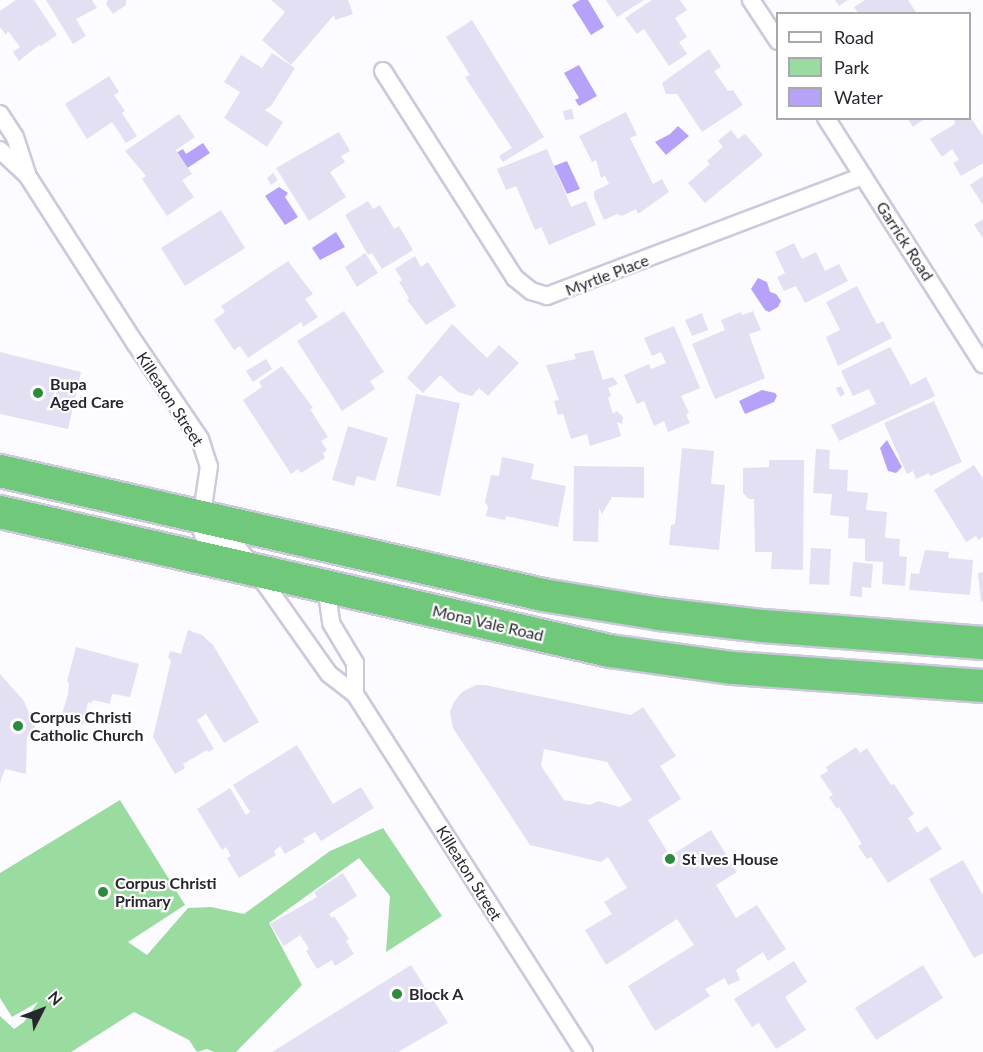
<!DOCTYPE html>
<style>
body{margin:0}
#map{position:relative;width:983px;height:1052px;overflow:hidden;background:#fcfbff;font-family:Lato,sans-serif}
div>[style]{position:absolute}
.green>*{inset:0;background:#9adb9f}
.water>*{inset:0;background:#b6a2f8}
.building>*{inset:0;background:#e4e0f3}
.roads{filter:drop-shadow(2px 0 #cdc9dd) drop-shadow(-2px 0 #cdc9dd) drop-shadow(0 2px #cdc9dd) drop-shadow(0 -2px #cdc9dd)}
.street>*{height:16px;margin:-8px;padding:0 8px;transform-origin:8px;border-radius:8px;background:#fff}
.highway>*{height:32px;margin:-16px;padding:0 16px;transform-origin:16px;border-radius:16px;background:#70c97a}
.dots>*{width:16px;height:16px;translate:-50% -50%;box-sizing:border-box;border:3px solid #fff;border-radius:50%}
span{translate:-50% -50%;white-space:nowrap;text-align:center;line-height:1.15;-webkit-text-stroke:4.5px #fff;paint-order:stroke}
.street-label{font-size:16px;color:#28262e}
.poi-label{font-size:16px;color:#28262e;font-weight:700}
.left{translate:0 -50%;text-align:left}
.legend{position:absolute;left:776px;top:12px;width:195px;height:108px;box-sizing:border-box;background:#fff;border:2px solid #a9a8ab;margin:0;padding:8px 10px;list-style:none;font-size:18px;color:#28262e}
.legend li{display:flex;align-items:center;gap:12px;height:30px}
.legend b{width:30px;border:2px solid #a9a8ab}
.north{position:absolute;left:12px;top:980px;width:60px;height:60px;-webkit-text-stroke:4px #fff;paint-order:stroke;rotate:48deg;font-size:16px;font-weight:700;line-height:24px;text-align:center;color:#28262e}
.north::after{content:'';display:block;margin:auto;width:21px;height:27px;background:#28262e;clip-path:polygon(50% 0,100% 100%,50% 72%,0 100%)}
</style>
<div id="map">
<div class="green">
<div style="clip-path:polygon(120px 800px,185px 905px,128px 942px,147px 955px,188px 908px,211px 907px,244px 914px,330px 851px,383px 828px,442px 916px,386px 952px,390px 896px,359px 858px,269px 923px,302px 985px,236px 1052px,214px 1052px,207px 1049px,197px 1052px,189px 1040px,134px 1012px,71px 1052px,0 1052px,0 1016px,14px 1029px,24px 1022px,38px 1002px,12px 1017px,0 998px,0 873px)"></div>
</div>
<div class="water">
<div style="clip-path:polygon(580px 0,588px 0,604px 27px,591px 35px,572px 5px)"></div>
<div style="clip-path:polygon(579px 65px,597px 96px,579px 106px,575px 100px,579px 98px,564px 73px)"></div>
<div style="clip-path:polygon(678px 126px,689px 136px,666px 155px,655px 142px,670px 134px)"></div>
<div style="clip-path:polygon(203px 143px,210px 153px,186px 169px,176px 153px,183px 149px,186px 154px)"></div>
<div style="clip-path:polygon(567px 161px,580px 189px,567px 194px,554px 166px)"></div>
<div style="clip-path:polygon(279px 187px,288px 193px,285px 197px,298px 217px,285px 225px,265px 196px)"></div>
<div style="clip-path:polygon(336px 232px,345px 247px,320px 260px,312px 248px)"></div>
<div style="clip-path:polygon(758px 278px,767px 282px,770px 292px,776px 294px,781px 301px,778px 307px,769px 312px,765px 310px,751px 289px)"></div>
<div style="clip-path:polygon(762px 390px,775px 393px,777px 396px,774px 402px,745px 414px,739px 401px)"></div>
<div style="clip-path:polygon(887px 440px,902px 467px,896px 473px,888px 471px,880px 448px)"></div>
</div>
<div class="building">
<div style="clip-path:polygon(16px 0,34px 0,57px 35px,41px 46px,39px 45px,19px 61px,13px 52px,20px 47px,8px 31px,6px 35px,0 27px,0 11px)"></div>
<div style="clip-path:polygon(46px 0,92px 0,97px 8px,76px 19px,86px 36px,73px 44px)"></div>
<div style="clip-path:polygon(108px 0,126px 0,126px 5px,113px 14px,106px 4px)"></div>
<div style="clip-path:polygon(271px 0,348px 0,353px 14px,335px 20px,334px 15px,291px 65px,262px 40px,285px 12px)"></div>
<div style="clip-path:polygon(606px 0,644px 0,617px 17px)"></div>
<div style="clip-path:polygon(652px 0,680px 0,687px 10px,675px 18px,687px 37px,679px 42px,687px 54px,669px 66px,644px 29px,637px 34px,625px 18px)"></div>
<div style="clip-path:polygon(835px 0,848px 0,839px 6px)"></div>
<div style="clip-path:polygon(865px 0,908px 0,917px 14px,859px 14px,854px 7px)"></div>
<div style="clip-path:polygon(472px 20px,544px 137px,503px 162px,499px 156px,512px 148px,465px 77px,470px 75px,446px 37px)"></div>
<div style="clip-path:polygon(709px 49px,721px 67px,714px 71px,728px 91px,733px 90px,743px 105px,702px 132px,677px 94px,666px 94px,662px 83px)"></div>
<div style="clip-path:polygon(272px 53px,295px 68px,271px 106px,265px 110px,283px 122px,267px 147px,224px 118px,240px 92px,224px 82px,241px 55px,262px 68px)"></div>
<div style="clip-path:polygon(109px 76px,119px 92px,114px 95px,125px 111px,122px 113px,137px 136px,126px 143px,112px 122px,87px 139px,65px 104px)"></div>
<div style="clip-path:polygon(572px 109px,574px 119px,565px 120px,563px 111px)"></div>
<div style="clip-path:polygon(626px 112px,637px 135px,630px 138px,653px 184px,662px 179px,669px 192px,638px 214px,636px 209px,622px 216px,617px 214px,604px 220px,594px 197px,594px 191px,609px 184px,605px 176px,601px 178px,596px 160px,592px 162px,579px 136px)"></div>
<div style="clip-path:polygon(179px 114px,195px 137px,176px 150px,192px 174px,182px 180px,194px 197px,167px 216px,142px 179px,146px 176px,125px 151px)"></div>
<div style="clip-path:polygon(907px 118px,926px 118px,913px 127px)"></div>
<div style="clip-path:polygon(954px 118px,971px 118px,983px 136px,983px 163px,961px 176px,953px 163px,959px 160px,952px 149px,942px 157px,930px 139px,955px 124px)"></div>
<div style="clip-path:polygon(731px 130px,738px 139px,745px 134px,763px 155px,705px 203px,688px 183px,710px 164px,707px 161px,723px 147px,718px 141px)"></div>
<div style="clip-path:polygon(339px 132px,350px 151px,341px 156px,345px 162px,330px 172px,346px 197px,309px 221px,276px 168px)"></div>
<div style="clip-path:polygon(547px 149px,571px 207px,586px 201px,596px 225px,549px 245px,541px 227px,535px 230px,516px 186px,506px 190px,497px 169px)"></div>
<div style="clip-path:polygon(273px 173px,278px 180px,271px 185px,267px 178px)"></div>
<div style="clip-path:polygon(983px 176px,983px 205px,970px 185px)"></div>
<div style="clip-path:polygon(368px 201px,373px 209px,380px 205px,394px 229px,399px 226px,413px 250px,382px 269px,372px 253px,368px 255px,345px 215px)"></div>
<div style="clip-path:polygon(221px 210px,245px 248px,185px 286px,161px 248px)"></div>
<div style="clip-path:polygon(983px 219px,983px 238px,974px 225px)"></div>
<div style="clip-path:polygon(794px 243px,802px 259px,816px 252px,825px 271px,839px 264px,848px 281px,805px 303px,796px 286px,784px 291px,777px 277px,785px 273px,775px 252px)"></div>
<div style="clip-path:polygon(365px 253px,378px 273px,357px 287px,345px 267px)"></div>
<div style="clip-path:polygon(415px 256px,421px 267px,428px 262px,456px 306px,426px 325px,407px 300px,409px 298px,399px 282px,402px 280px,395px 269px)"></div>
<div style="clip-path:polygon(288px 261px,313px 294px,305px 299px,318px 317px,303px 327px,301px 322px,248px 358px,240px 346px,234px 350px,214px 320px,225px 312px,221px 306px)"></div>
<div style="clip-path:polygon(857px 286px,877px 324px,883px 321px,892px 338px,838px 366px,826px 337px,840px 330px,826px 302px)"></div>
<div style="clip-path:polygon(344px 311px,384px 372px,370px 381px,375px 389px,342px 411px,297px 341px)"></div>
<div style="clip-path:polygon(753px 311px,761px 330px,749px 334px,765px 378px,715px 399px,692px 344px,725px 330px,721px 320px,741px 312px,742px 315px)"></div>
<div style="clip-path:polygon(702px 313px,708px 330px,692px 336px,685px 320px)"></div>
<div style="clip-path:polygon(452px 324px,487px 358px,499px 345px,519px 363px,488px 396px,479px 388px,472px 396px,458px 392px,440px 375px,423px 393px,407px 378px)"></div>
<div style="clip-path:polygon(674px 326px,700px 388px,681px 396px,689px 413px,686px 414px,690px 423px,668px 432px,664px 421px,654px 426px,644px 401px,637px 404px,624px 375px,649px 364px,651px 369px,666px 363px,661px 352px,652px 356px,644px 338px)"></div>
<div style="clip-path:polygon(890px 347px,911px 385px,926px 377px,935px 396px,839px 441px,831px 425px,876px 404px,869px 389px,853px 396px,841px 371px)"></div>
<div style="clip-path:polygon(593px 350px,603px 380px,613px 377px,618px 384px,608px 388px,611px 396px,608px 398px,613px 414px,617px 411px,623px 417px,622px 424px,617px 422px,621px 436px,590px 446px,587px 434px,571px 439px,563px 414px,558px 415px,554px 401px,559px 400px,546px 365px,576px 359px,574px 354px)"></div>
<div style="clip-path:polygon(0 352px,81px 372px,68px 429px,0 414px)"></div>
<div style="clip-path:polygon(266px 359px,272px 369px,253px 382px,246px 371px)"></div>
<div style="clip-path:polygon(282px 366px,313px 408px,310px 409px,328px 437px,321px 441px,327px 450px,323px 453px,325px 458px,301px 473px,298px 469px,291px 474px,243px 400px,262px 387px,259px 382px)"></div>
<div style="clip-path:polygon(841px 386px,845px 394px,840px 397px,836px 388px)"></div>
<div style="clip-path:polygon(416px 394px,460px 403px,440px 496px,396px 486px)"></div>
<div style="clip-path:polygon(934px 401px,962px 462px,930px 476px,929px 473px,916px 479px,913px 471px,907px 474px,884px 423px)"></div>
<div style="clip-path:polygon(348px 426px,388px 438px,375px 481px,357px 476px,354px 486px,332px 480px)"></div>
<div style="clip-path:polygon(682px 448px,714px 451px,711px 484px,725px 485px,719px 550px,669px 545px,671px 525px,675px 524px)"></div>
<div style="clip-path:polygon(816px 449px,830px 450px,829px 469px,848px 470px,847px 491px,868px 493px,866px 510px,887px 512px,885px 538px,900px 539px,899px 556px,907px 557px,905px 586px,882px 584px,883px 562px,865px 561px,865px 539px,848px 538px,849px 517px,830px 515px,832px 494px,813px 493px)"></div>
<div style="clip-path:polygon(502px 457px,534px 464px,531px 479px,566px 486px,558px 527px,506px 516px,505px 520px,486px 516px,488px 507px,485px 502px,491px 475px,499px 476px)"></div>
<div style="clip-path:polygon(769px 460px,804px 460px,803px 570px,771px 569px,772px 552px,755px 552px,754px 499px,749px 499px,743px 493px,743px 468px,769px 467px)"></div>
<div style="clip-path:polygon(974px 465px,983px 479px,983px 537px,978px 540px,976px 536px,966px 542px,934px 490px)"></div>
<div style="clip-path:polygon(574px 466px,644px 467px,644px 498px,612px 497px,602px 514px,599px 508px,598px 542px,573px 541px)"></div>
<div style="clip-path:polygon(811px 548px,831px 549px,829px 585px,809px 584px)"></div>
<div style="clip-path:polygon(925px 550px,949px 552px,948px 558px,973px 560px,970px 595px,909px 590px,911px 573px,919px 574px)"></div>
<div style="clip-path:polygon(853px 562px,873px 564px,871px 588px,862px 587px,862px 597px,850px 596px)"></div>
<div style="clip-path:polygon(983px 572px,983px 602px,981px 602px,978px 573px)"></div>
<div style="clip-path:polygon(188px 630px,202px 635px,213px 645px,259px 722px,224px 743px,206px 714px,197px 720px,214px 749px,208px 752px,207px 750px,183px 764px,185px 768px,175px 774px,153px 737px,171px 661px,168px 657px,170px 651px,181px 654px)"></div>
<div style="clip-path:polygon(76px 647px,139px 664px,130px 697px,112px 694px,110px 704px,93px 700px,92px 703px,88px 702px,83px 725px,61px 718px,68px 694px,69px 683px,67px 681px)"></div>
<div style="clip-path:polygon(0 674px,24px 701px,38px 735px,27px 737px,26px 774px,5px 769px,0 783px)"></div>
<div style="clip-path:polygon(evenodd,476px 685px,485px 685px,631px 715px,643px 707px,676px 756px,660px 766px,681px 799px,648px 820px,670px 856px,711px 830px,737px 872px,716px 885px,736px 918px,757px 905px,786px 949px,768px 961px,763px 952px,736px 970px,740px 980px,728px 985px,725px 978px,705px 989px,710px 996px,655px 1031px,628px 986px,694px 945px,677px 919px,606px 965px,585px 930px,612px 914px,604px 902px,627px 888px,608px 857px,601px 862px,530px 845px,453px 728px,450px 712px,454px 702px,462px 692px,476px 685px,544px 749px,607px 762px,632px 800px,620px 807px,598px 801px,590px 805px,564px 800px,541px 766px,544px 749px)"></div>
<div style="clip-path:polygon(297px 745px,333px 804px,361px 787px,374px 808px,321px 841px,315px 832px,303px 839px,305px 842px,285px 854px,280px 846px,274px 851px,276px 855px,239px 878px,227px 858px,231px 856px,226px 847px,222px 850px,197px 809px,230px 788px,246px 815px,250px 812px,233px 785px)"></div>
<div style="clip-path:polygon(856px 747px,860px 753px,867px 748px,891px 785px,894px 784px,914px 814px,908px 818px,917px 833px,927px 826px,942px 849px,888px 883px,871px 857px,867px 859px,858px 846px,862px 844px,839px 807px,837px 809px,829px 797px,833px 795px,820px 776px,828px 771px,826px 767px)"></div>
<div style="clip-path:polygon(963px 860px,983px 895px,983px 953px,974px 958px,929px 879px)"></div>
<div style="clip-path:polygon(343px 873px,357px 896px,329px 914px,332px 918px,334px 916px,349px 939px,346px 941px,354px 954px,335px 966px,332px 960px,317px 969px,306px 951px,309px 949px,300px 935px,284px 946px,270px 924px,317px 897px,314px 892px)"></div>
<div style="clip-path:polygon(794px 961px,807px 982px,785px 997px,806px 1030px,776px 1049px,759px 1023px,752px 1027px,734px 999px)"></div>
<div style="clip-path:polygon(411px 965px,448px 1023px,398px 1052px,272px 1052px)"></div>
<div style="clip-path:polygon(923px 965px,943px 998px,876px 1040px,855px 1008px)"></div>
</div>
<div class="roads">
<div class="street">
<div style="left:751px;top:0;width:49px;rotate:56.6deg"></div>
<div style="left:383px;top:71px;width:246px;rotate:57.5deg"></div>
<div style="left:515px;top:278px;width:21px;rotate:39deg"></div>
<div style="left:531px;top:291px;width:17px;rotate:17deg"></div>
<div style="left:547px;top:296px;width:338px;rotate:-20.8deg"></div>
<div style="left:0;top:114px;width:27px;rotate:57deg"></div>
<div style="left:15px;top:137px;width:39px;rotate:72deg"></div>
<div style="left:826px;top:118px;width:292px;rotate:57.5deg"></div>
<div style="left:0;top:150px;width:37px;rotate:43deg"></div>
<div style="left:27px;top:175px;width:200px;rotate:57.3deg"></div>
<div style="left:135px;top:343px;width:116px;rotate:55.9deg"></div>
<div style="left:200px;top:439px;width:28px;rotate:72deg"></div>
<div style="left:209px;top:466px;width:62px;rotate:98.4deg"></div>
<div style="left:200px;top:527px;width:8px;rotate:67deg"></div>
<div style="left:203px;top:534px;width:35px;rotate:20deg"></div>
<div style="left:236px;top:546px;width:32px;rotate:51deg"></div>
<div style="left:256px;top:571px;width:126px;rotate:54.7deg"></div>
<div style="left:329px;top:674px;width:33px;rotate:38deg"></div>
<div style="left:355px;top:694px;width:425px;rotate:57.4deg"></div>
<div style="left:326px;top:586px;width:37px;rotate:82deg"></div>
<div style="left:331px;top:623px;width:47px;rotate:59deg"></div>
<div style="left:355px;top:663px;width:31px;rotate:90deg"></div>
</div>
<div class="highway">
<div style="left:0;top:471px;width:557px;rotate:12.86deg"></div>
<div style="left:543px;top:595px;width:118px;rotate:9.3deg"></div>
<div style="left:659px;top:614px;width:105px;rotate:6.6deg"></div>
<div style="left:763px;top:626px;width:221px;rotate:4.4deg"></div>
<div style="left:0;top:512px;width:626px;rotate:12.84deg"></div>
<div style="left:610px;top:651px;width:124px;rotate:7.9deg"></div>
<div style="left:733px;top:668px;width:251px;rotate:4.1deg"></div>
</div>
</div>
<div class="dots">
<div style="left:38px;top:393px;background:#2b8a3c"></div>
<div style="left:18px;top:726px;background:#2b8a3c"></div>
<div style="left:670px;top:859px;background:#2b8a3c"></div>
<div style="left:103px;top:892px;background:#2b8a3c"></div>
<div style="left:397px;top:994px;background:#2b8a3c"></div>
</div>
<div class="street-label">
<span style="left:905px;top:241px;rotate:57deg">Garrick Road</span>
<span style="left:607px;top:275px;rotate:-21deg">Myrtle Place</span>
<span style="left:170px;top:399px;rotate:57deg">Killeaton Street</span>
<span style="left:488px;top:623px;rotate:13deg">Mona Vale Road</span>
<span style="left:469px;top:873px;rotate:58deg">Killeaton Street</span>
</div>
<div class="poi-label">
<span class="left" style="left:50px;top:393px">Bupa<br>Aged Care</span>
<span class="left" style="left:30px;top:726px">Corpus Christi<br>Catholic Church</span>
<span class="left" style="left:682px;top:859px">St Ives House</span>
<span class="left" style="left:115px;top:892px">Corpus Christi<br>Primary</span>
<span class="left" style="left:409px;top:994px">Block A</span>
</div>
<ul class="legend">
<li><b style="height:8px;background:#fff"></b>Road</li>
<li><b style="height:16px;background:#9adb9f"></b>Park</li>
<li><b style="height:16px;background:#b6a2f8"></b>Water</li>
</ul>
<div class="north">N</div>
</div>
